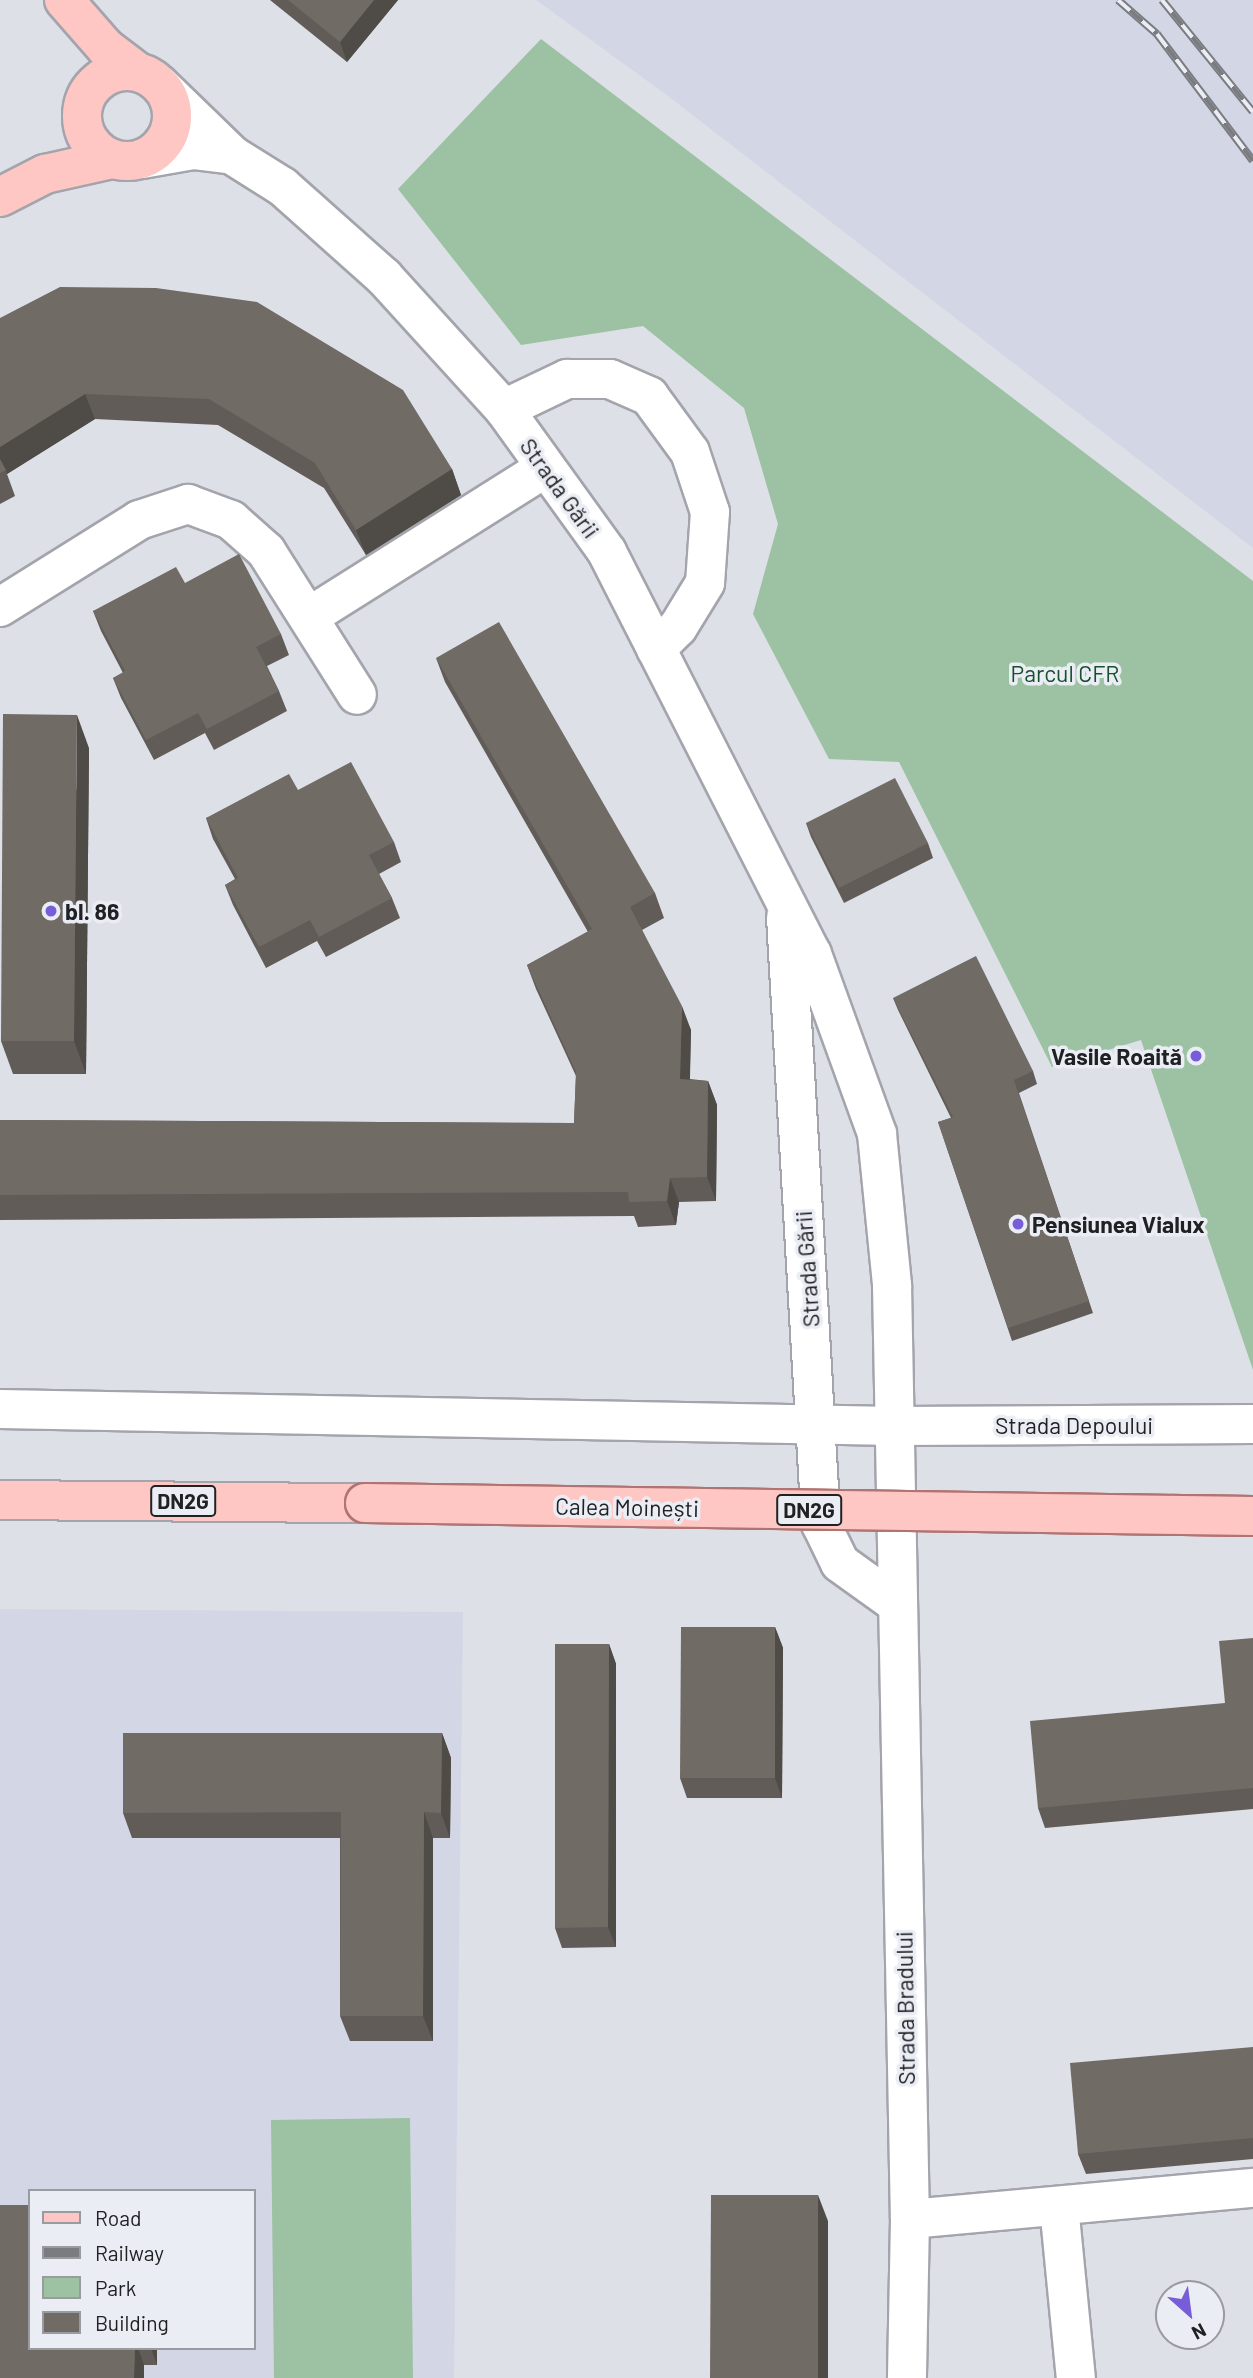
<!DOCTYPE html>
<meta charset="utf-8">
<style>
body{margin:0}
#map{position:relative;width:1253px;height:2378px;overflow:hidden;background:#dee0e8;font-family:Barlow,sans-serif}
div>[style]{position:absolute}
.built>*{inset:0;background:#d3d6e5}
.green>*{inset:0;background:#9cc2a3}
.roads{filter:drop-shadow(2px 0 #a3a4ac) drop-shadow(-2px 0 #a3a4ac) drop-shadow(0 2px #a3a4ac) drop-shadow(0 -2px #a3a4ac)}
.minor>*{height:38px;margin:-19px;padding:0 19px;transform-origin:19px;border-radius:19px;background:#fff}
.major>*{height:38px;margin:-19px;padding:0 19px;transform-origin:19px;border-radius:19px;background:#fec7c4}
.major>.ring{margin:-19px;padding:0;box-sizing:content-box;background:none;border:38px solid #fec7c4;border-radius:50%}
.rail>*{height:8px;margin-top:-4px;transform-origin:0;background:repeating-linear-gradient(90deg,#ebedf5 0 16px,#7a7c80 0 32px);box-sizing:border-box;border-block:2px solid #7a7c80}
.bridges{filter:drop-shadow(2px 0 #b07472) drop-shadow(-2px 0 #b07472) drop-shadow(0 2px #b07472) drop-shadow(0 -2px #b07472)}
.major-bridge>*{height:38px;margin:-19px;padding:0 19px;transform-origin:19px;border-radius:19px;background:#fec7c4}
.wall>*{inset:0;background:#615c58}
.shaded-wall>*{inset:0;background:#4f4b47}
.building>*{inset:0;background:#716b66}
.dots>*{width:19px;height:19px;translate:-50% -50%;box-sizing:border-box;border:4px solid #ebedf5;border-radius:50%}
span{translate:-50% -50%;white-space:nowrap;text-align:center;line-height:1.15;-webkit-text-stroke:7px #ebedf5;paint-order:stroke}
.shield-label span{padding:2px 5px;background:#ebedf5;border:2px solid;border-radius:5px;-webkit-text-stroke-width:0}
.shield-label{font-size:21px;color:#202123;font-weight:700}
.street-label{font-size:23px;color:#202123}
.park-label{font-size:23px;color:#155129}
.poi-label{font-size:23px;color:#202123;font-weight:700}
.left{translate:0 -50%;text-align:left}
.right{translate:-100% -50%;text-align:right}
.legend{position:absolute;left:28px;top:2189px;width:228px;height:161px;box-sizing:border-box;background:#ebedf5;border:2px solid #9a9ba1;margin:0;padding:9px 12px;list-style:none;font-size:21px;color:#202123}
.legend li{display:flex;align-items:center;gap:14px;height:35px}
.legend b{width:35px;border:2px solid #9a9ba1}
.north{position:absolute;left:1155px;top:2280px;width:70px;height:70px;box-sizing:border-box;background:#ebedf5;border:2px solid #9a9ba1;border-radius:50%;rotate:152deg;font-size:19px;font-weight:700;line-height:28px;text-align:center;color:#202123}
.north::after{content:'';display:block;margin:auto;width:24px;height:32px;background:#775dd8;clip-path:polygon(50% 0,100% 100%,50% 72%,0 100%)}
</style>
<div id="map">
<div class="built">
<div style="clip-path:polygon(536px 0,1253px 0,1253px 548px,668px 96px)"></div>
<div style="clip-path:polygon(evenodd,0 1609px,463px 1612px,454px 2378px,0 2378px,0 1609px,30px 2191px,254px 2191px,254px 2348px,30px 2348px,30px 2191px)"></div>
</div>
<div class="green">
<div style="clip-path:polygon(541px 39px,1253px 581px,1253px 1370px,1141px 1040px,1052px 1067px,899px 762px,829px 759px,753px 614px,778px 524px,744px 408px,643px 326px,521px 345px,398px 189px)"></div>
<div style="clip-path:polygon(410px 2118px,413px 2378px,274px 2378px,271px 2120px)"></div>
</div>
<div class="roads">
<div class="minor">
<div style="left:160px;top:85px;width:100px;rotate:44.2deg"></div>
<div style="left:232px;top:155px;width:60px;rotate:32.1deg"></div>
<div style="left:283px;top:187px;width:135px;rotate:41.7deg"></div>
<div style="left:384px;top:277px;width:178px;rotate:47.7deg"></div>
<div style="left:504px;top:409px;width:176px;rotate:54.2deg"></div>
<div style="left:607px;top:552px;width:451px;rotate:63deg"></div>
<div style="left:812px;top:954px;width:191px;rotate:70.1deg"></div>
<div style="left:877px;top:1134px;width:152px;rotate:84.3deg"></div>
<div style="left:892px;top:1285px;width:934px;rotate:88.9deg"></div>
<div style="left:910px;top:2219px;width:159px;rotate:91.1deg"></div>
<div style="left:142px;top:159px;width:52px;rotate:-10deg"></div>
<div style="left:193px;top:150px;width:39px;rotate:7deg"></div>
<div style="left:504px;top:409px;width:70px;rotate:-25.5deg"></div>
<div style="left:567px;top:379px;width:43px"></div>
<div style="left:610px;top:379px;width:43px;rotate:23.6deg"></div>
<div style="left:649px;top:396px;width:69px;rotate:53.8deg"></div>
<div style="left:690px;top:452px;width:63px;rotate:71.6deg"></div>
<div style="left:710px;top:512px;width:71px;rotate:94deg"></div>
<div style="left:705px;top:583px;width:52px;rotate:121.5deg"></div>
<div style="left:678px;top:627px;width:31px;rotate:135deg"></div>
<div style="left:0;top:607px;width:164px;rotate:-32deg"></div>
<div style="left:139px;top:520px;width:52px;rotate:-18.1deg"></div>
<div style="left:188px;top:504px;width:46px;rotate:20.4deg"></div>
<div style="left:231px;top:520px;width:47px;rotate:41.5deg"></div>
<div style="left:266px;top:551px;width:170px;rotate:57.7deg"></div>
<div style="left:310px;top:616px;width:278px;rotate:-32.2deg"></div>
<div style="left:786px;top:917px;width:608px;rotate:86.7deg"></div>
<div style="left:821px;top:1524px;width:43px;rotate:64deg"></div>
<div style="left:840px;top:1563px;width:70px;rotate:35.7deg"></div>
<div style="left:0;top:1409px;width:894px;rotate:1.09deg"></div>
<div style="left:894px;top:1426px;width:359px;rotate:-0.3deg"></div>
<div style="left:1059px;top:2206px;width:173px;rotate:84.4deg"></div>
<div style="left:910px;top:2219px;width:344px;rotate:-5.2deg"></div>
</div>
<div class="major">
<div style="left:64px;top:0;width:64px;rotate:48.8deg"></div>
<div style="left:106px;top:48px;width:38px;rotate:37deg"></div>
<div class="ring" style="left:82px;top:71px;width:52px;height:52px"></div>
<div style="left:0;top:197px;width:51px;rotate:-27.1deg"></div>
<div style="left:45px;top:174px;width:69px;rotate:-12.6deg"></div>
<div style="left:0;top:1500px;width:365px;rotate:0.5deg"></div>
</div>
</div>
<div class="rail">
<div style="left:1118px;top:0;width:52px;rotate:41.1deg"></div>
<div style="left:1157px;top:34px;width:159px;rotate:52.9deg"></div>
<div style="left:1162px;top:0;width:144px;rotate:50.9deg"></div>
</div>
<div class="bridges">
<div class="major-bridge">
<div style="left:365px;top:1503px;width:888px;rotate:0.84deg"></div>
</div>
</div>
<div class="wall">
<div style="clip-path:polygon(270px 0,398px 0,347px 62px)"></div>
<div style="clip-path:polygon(0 318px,452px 469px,461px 495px,366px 555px,324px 488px,218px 425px,95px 419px,7px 474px,15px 496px,0 504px)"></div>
<div style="clip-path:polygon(185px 583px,281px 634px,289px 655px,267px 666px,279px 691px,287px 711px,214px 750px,205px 733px,154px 760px,121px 698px,113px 678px,123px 673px,101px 631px,93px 611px)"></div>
<div style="clip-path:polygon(436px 658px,655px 893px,664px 918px,642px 930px,691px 1030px,690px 1079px,708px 1081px,717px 1105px,716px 1201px,679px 1202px,676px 1225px,638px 1227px,634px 1216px,0 1220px,0 1120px,574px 1123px,576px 1076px,536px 989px,527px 965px,588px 932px,445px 682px)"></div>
<div style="clip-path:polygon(89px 748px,86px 1074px,13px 1074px,1px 1041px)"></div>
<div style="clip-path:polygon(298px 790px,394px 842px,401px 862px,379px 874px,392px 898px,400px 918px,326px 957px,317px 941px,266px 968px,233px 905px,225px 885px,235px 879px,213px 839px,206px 818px)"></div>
<div style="clip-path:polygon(806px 823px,928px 843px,933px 858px,844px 903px,811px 837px)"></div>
<div style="clip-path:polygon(893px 998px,1033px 1071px,1037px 1084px,1019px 1093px,1093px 1313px,1012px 1341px,938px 1122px,951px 1118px,898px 1010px)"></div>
<div style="clip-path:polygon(775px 1627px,783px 1648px,782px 1798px,687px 1798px,680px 1778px)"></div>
<div style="clip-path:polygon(1253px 1638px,1253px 1809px,1045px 1828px,1038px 1808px,1225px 1703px)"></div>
<div style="clip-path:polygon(609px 1644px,616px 1664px,616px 1947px,562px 1948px,555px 1928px)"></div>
<div style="clip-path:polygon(442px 1733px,451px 1758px,450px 1838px,433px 1838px,433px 2041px,350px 2041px,340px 2016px,340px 1838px,132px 1838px,123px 1813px)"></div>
<div style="clip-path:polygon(1253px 2047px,1253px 2159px,1086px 2174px,1078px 2154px)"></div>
<div style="clip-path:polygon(30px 2348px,157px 2348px,157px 2365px,144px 2365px,144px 2378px,0 2378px)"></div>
</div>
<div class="shaded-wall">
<div style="clip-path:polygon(374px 0,398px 0,347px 62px,340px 42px)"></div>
<div style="clip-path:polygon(85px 394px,95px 419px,7px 474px,6px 470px,0 464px,0 447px)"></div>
<div style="clip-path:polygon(452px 469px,461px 495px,366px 555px,356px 530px)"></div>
<div style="clip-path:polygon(77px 715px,89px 748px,86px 1074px,74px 1041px)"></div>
<div style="clip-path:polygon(682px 1006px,691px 1030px,689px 1103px,680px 1079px)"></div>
<div style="clip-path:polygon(708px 1081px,717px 1105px,716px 1201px,707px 1177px)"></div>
<div style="clip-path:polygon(670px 1178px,679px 1202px,676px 1225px,667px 1201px)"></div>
<div style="clip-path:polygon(775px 1627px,783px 1648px,782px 1798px,775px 1778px)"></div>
<div style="clip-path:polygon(609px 1644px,616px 1664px,616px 1947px,608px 1927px)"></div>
<div style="clip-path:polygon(442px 1733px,451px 1758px,450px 1838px,441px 1813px)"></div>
<div style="clip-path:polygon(424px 1812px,433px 1838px,433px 2041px,423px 2016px)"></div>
<div style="clip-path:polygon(818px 2195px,828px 2221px,828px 2378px,818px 2378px)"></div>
<div style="clip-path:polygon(135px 2348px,138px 2348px,144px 2365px,144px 2378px,134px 2378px)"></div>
<div style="clip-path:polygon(151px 2348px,157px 2348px,157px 2365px)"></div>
</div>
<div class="building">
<div style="clip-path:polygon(288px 0,374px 0,340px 42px)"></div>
<div style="clip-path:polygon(60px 287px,156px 288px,257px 302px,403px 390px,452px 469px,356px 530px,315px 463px,209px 399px,85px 394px,0 447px,0 318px)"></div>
<div style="clip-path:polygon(0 459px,6px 470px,0 473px)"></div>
<div style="clip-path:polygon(239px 554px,281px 634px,256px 647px,279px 691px,207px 729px,198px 713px,146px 740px,113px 678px,125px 671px,93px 611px,176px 567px,185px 583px)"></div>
<div style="clip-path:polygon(499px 622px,655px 893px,630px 907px,682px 1006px,680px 1079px,708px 1081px,707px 1177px,670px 1178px,667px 1201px,629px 1202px,628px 1192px,0 1195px,0 1120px,574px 1123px,576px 1072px,527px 965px,592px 929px,436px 658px)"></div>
<div style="clip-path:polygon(3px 714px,77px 715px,74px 1041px,1px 1041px)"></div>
<div style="clip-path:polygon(351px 762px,394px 842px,369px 855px,392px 898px,319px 937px,310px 920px,259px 947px,225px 885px,238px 878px,206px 818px,289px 774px,298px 790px)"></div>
<div style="clip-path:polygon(895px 778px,928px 843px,839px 888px,806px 823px)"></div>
<div style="clip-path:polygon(976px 956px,1033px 1071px,1014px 1080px,1089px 1301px,1008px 1328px,938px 1122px,953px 1117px,893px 998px)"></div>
<div style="clip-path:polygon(681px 1627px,775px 1627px,775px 1778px,680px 1778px)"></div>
<div style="clip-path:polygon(1253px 1638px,1253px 1788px,1038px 1808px,1030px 1721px,1225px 1703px,1219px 1641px)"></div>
<div style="clip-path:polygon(555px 1644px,609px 1644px,608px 1927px,555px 1928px)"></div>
<div style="clip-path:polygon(123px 1733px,442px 1733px,441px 1813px,424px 1812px,423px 2016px,340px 2016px,341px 1812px,123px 1813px)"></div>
<div style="clip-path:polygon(1253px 2047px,1253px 2138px,1078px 2154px,1070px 2063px)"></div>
<div style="clip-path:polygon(711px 2195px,818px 2195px,818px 2378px,710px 2378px)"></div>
<div style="clip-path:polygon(0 2205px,30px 2205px,30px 2348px,135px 2348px,134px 2378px,0 2378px)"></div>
</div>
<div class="dots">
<div style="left:51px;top:911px;background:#775dd8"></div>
<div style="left:1196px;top:1056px;background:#775dd8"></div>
<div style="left:1018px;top:1224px;background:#775dd8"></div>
</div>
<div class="shield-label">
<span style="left:183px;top:1501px">DN2G</span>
<span style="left:809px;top:1510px">DN2G</span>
</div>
<div class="street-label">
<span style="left:560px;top:488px;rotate:54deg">Strada Gării</span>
<span style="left:807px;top:1269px;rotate:-94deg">Strada Gării</span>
<span style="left:1074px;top:1425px">Strada Depoului</span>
<span style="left:627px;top:1507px;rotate:1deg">Calea Moinești</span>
<span style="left:905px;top:2008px;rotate:-91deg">Strada Bradului</span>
</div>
<div class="park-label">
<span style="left:1065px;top:673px">Parcul CFR</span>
</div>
<div class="poi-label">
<span class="left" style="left:65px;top:911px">bl. 86</span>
<span class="right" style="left:1182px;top:1056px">Vasile Roaită</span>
<span class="left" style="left:1032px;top:1224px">Pensiunea Vialux</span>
</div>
<ul class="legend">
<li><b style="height:9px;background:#fec7c4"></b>Road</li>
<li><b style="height:9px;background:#7a7c80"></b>Railway</li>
<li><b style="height:19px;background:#9cc2a3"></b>Park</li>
<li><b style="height:19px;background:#716b66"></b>Building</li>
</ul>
<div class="north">N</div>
</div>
